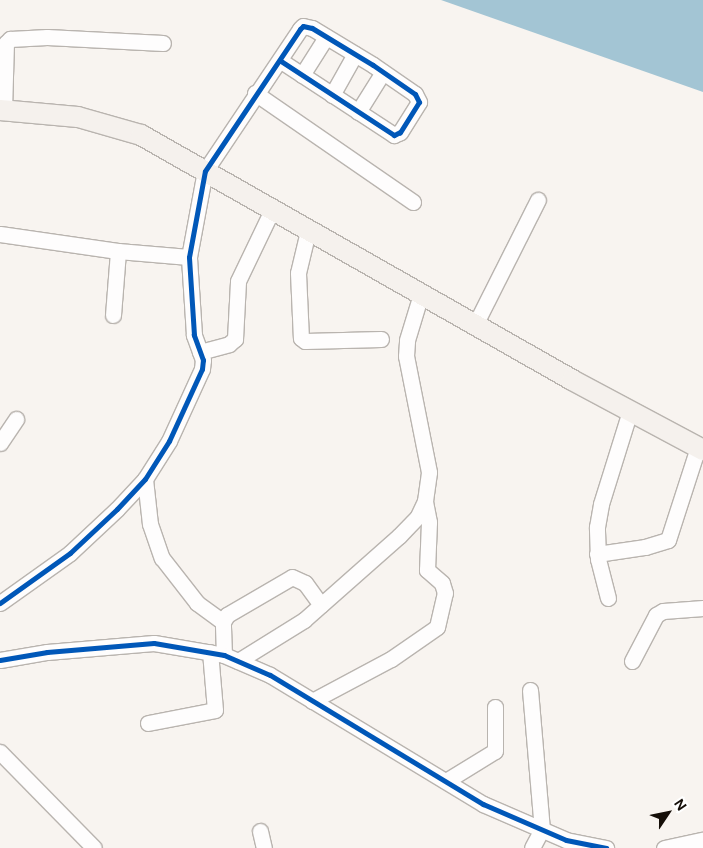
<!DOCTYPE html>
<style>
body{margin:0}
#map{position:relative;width:703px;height:848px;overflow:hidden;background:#f8f4f0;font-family:"DM Sans",sans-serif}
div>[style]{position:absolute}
.water>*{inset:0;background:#a3c5d4}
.roads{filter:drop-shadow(1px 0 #b9b4af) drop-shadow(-1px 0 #b9b4af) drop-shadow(0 1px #b9b4af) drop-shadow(0 -1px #b9b4af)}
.minor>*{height:15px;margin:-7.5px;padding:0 7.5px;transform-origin:7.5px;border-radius:7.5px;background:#fefdfd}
.major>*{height:20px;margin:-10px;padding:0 10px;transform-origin:10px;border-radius:10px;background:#f5f1ed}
.cycleway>*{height:5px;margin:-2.5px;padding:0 2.5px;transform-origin:2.5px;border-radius:2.5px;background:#0057b8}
span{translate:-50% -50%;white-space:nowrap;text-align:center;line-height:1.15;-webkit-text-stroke:4px #fff;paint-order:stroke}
.north{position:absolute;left:643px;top:788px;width:50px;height:50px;-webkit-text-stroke:4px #fff;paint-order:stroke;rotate:56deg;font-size:14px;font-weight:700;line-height:20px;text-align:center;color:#150e08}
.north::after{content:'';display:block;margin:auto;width:18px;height:22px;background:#150e08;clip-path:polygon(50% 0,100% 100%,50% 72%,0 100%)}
</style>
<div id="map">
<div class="water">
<div style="clip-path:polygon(441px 0,703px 0,703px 92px)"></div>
</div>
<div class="roads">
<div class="minor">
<div style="left:302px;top:75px;width:45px;rotate:-57.7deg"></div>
<div style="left:255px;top:93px;width:192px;rotate:34.6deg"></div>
<div style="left:332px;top:95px;width:47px;rotate:-60.7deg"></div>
<div style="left:4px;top:110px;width:67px;rotate:-88.3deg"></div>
<div style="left:6px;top:43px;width:6px;rotate:-45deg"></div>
<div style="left:10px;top:39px;width:37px;rotate:-3deg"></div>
<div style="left:47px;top:37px;width:116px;rotate:3deg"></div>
<div style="left:358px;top:112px;width:47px;rotate:-58deg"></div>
<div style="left:308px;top:231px;width:43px;rotate:103.4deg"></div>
<div style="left:298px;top:273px;width:65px;rotate:87.4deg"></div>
<div style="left:301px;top:338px;width:5px;rotate:37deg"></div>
<div style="left:305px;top:341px;width:76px;rotate:-1.5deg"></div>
<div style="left:0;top:234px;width:119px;rotate:8.2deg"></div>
<div style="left:118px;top:251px;width:71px;rotate:4.8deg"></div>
<div style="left:113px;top:315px;width:64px;rotate:-85.5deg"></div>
<div style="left:475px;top:325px;width:140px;rotate:-63.3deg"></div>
<div style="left:200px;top:352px;width:30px;rotate:-15deg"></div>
<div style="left:229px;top:344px;width:8px;rotate:-40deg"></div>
<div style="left:235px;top:339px;width:58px;rotate:-87deg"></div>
<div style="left:238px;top:281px;width:79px;rotate:-64.4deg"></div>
<div style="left:0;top:443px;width:29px;rotate:-56deg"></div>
<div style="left:145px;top:479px;width:45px;rotate:83.7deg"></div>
<div style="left:150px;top:524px;width:36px;rotate:71deg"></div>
<div style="left:162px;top:558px;width:57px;rotate:52.1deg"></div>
<div style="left:197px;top:603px;width:32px;rotate:36deg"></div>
<div style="left:597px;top:554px;width:49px;rotate:-8.3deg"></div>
<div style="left:645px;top:547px;width:24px;rotate:-17deg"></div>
<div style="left:668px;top:540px;width:98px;rotate:-72.1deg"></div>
<div style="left:608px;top:598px;width:40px;rotate:-104.4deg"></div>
<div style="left:598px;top:559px;width:32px;rotate:-92deg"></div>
<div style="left:597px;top:527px;width:23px;rotate:-80deg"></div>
<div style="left:601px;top:504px;width:97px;rotate:-72.7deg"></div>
<div style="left:0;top:603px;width:86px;rotate:-35.5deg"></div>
<div style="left:70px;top:553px;width:64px;rotate:-43.1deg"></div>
<div style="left:117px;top:509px;width:41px;rotate:-47deg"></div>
<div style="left:145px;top:479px;width:45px;rotate:-57.7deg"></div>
<div style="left:169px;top:441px;width:79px;rotate:-65.4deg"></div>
<div style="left:202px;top:369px;width:9px;rotate:-84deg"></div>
<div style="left:203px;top:360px;width:27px;rotate:-110deg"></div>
<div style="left:194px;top:335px;width:78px;rotate:-93.7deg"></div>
<div style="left:189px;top:257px;width:87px;rotate:-79.5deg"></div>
<div style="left:205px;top:171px;width:171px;rotate:-56.2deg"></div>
<div style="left:300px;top:29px;width:4px;rotate:-45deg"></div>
<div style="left:303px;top:26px;width:9px;rotate:13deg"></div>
<div style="left:312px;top:28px;width:71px;rotate:31.2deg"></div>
<div style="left:373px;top:65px;width:51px;rotate:34.6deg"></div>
<div style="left:415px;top:94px;width:9px;rotate:63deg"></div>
<div style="left:419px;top:102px;width:36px;rotate:122deg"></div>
<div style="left:400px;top:132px;width:7px;rotate:153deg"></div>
<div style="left:394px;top:135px;width:135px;rotate:-146.8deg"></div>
<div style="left:224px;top:655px;width:33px;rotate:-92deg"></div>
<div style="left:223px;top:622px;width:8px;rotate:-60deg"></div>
<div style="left:227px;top:615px;width:75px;rotate:-30.3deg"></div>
<div style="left:292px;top:577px;width:14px;rotate:25deg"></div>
<div style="left:305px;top:583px;width:27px;rotate:54deg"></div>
<div style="left:0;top:660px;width:48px;rotate:-9.7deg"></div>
<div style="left:47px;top:652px;width:107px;rotate:-4.8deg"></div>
<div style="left:154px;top:643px;width:71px;rotate:9.7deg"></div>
<div style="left:224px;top:655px;width:50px;rotate:23.5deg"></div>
<div style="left:270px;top:675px;width:249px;rotate:31.2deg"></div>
<div style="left:483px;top:804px;width:90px;rotate:23.4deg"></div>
<div style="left:566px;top:840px;width:41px;rotate:11.3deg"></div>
<div style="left:238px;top:661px;width:78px;rotate:-31.8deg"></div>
<div style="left:304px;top:620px;width:127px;rotate:-41.5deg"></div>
<div style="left:399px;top:536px;width:28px;rotate:-46deg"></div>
<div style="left:418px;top:516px;width:17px;rotate:-65deg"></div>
<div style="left:425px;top:501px;width:29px;rotate:-82deg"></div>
<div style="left:429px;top:472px;width:118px;rotate:-101.2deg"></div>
<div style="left:406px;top:356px;width:16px;rotate:-86deg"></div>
<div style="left:407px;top:340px;width:48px;rotate:-73.1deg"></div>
<div style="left:632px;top:661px;width:52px;rotate:-62.4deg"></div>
<div style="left:656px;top:615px;width:8px;rotate:-30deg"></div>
<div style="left:663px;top:611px;width:40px;rotate:-4.3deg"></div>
<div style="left:530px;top:690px;width:140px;rotate:85.1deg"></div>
<div style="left:542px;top:829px;width:21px;rotate:118deg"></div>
<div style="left:312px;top:701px;width:89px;rotate:-28deg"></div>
<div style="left:391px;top:659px;width:56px;rotate:-34.8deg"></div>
<div style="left:437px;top:627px;width:35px;rotate:-77deg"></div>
<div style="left:445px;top:593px;width:10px;rotate:-107deg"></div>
<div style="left:442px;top:583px;width:20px;rotate:-139deg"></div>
<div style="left:427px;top:570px;width:48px;rotate:-87.6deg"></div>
<div style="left:429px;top:522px;width:21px;rotate:-101deg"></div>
<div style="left:148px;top:723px;width:68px;rotate:-11deg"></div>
<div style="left:215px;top:710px;width:58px;rotate:-94.9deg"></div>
<div style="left:0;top:752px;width:134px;rotate:45.6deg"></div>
<div style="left:446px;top:781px;width:57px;rotate:-31.5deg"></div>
<div style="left:495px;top:751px;width:44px;rotate:-90deg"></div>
<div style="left:260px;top:831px;width:17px;rotate:77deg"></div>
<div style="left:664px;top:848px;width:40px;rotate:-12deg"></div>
</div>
<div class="major">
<div style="left:0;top:110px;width:78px;rotate:5.1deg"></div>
<div style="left:78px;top:117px;width:66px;rotate:15.9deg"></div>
<div style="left:141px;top:135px;width:496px;rotate:29.6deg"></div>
<div style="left:572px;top:380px;width:149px;rotate:28.1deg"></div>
</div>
</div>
<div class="cycleway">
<div style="left:0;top:603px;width:86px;rotate:-35.5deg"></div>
<div style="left:70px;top:553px;width:64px;rotate:-43.1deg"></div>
<div style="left:117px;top:509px;width:41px;rotate:-47deg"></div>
<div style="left:145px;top:479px;width:45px;rotate:-57.7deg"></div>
<div style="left:169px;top:441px;width:79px;rotate:-65.4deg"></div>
<div style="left:202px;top:369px;width:9px;rotate:-84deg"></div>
<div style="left:203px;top:360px;width:27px;rotate:-110deg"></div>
<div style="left:194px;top:335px;width:78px;rotate:-93.7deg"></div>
<div style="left:189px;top:257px;width:87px;rotate:-79.5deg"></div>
<div style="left:205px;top:171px;width:171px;rotate:-56.2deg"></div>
<div style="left:300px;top:29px;width:4px;rotate:-45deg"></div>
<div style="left:303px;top:26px;width:9px;rotate:13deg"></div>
<div style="left:312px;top:28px;width:71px;rotate:31.2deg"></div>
<div style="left:373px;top:65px;width:51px;rotate:34.6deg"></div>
<div style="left:415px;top:94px;width:9px;rotate:63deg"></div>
<div style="left:419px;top:102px;width:36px;rotate:122deg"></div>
<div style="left:400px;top:132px;width:7px;rotate:153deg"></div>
<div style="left:394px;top:135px;width:135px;rotate:-146.8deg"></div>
<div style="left:0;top:660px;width:48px;rotate:-9.7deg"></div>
<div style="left:47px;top:652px;width:107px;rotate:-4.8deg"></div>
<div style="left:154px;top:643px;width:71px;rotate:9.7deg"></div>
<div style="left:224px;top:655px;width:50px;rotate:23.5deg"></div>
<div style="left:270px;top:675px;width:249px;rotate:31.2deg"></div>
<div style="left:483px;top:804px;width:90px;rotate:23.4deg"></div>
<div style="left:566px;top:840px;width:41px;rotate:11.3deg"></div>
</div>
<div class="north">N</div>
</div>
